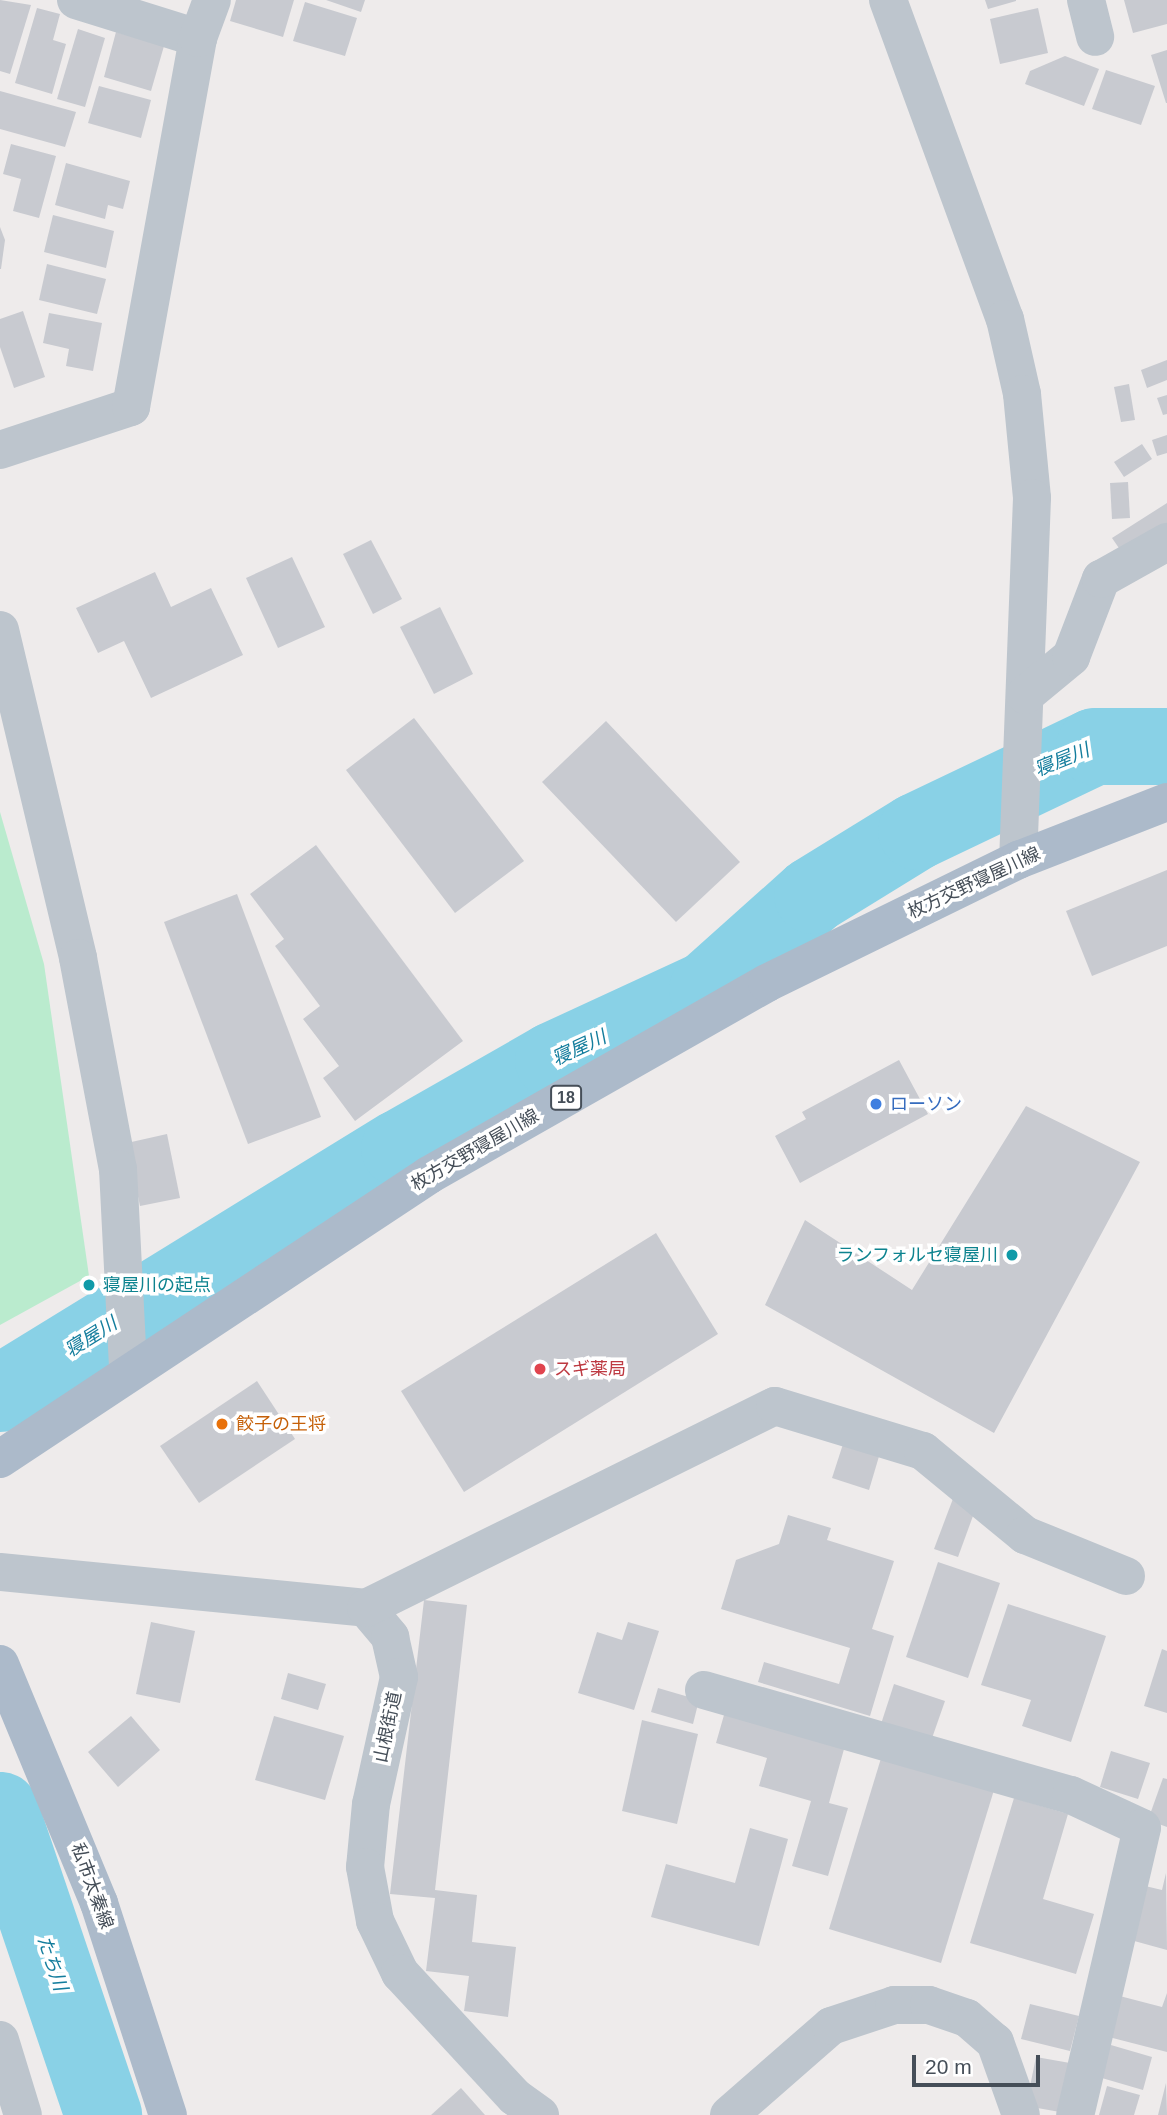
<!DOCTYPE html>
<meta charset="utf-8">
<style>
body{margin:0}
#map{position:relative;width:1167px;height:2115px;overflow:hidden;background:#eeebeb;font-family:Arial,"Noto Sans JP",sans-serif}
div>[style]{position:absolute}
.green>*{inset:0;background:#baebce}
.river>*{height:77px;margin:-38.5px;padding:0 38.5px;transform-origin:38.5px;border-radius:38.5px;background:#89d1e6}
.building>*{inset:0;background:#c8cad0}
.minor>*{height:38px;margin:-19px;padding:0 19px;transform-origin:19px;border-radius:19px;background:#bdc5cd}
.major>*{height:38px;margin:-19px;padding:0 19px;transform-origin:19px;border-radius:19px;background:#acbaca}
.dots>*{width:19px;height:19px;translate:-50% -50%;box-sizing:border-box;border:4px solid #fff;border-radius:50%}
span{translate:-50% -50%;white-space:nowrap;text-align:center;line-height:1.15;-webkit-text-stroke:7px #fff;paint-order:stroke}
.shield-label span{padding:2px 5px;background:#fff;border:2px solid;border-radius:5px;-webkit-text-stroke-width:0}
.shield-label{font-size:16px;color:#454e58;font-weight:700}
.street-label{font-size:18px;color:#454e58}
.shop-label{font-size:18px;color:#366cbe}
.left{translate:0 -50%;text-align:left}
.culture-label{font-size:18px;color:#0d838f}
.right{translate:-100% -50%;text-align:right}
.health-label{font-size:18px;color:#be3a42}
.food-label{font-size:18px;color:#c56008}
.water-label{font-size:19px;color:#137d9d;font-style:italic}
.scale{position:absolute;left:912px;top:2055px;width:128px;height:32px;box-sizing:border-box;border:4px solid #454e58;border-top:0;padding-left:9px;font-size:21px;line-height:24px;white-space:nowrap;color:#454e58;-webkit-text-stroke:5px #fff;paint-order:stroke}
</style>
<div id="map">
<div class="green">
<div style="clip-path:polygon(0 812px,44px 964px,89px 1276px,0 1325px)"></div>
</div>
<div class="river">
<div style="left:0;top:1393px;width:468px;rotate:-31.6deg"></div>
<div style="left:399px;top:1148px;width:177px;rotate:-29.7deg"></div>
<div style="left:553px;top:1060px;width:170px;rotate:-24.8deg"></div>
<div style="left:707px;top:989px;width:141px;rotate:-41.8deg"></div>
<div style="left:812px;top:895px;width:122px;rotate:-31.6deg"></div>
<div style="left:916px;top:831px;width:197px;rotate:-25.5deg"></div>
<div style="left:1094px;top:746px;width:73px"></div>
<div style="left:0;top:1810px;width:322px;rotate:71.3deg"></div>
</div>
<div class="building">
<div style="clip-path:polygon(0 0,31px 5px,10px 74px,0 71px)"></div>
<div style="clip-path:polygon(236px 0,294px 0,283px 37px,230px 21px)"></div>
<div style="clip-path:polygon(326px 0,365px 0,361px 12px)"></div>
<div style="clip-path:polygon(985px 0,1016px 0,1016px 1px,988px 9px)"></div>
<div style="clip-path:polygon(1124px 0,1167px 0,1167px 24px,1133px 33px)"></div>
<div style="clip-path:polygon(305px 2px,357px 18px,345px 56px,293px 41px)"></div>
<div style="clip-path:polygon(37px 8px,60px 14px,53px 40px,66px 44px,52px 94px,15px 83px)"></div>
<div style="clip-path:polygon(1038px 8px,1048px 53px,1000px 64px,990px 19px)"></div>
<div style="clip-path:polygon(78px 29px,105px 38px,85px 107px,57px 99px)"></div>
<div style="clip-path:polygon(116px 32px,164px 46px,151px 91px,104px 77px)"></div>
<div style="clip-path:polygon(1167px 50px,1167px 103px,1166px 103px,1151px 55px)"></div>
<div style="clip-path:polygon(1065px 56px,1099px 69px,1084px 106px,1025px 84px,1030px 71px)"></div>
<div style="clip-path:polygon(1106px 70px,1155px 86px,1141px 125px,1092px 109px)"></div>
<div style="clip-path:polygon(99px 86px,151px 100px,141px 138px,88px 123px)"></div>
<div style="clip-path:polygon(0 91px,76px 112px,65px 147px,0 129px)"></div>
<div style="clip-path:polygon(11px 144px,56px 156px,39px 218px,13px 211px,21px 179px,3px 174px)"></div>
<div style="clip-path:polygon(66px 163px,130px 181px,123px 209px,108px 205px,105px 219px,55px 205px)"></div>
<div style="clip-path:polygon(53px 215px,114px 231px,106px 268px,44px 252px)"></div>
<div style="clip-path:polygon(0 227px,5px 240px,1px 269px,0 269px)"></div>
<div style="clip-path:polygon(47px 264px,106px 279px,97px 314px,39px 300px)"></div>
<div style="clip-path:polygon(23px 311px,45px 377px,14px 388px,0 347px,0 319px)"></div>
<div style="clip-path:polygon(49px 313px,102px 323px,93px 371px,66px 366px,69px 349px,43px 343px)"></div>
<div style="clip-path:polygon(1167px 360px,1167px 380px,1147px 388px,1141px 370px)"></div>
<div style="clip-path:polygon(1129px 384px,1135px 420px,1121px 422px,1114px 387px)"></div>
<div style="clip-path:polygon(1167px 395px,1167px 414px,1163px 415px,1157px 398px)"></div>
<div style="clip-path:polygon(1167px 435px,1167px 453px,1157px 456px,1152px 440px)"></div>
<div style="clip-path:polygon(1142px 444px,1152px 459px,1124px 477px,1114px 462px)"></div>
<div style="clip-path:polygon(1128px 482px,1130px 518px,1112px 519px,1110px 483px)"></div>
<div style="clip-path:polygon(1167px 503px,1167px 527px,1123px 554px,1112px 538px)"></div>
<div style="clip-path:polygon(371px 540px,402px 599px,373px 614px,343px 554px)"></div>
<div style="clip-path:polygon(292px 557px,325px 627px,278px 648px,246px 578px)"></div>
<div style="clip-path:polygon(155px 572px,171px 607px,211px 588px,243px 655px,151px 698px,124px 641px,98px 653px,76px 608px)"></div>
<div style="clip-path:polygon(440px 607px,473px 674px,434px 694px,400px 627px)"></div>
<div style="clip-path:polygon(414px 718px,524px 861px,455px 913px,346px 770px)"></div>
<div style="clip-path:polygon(606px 721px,740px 862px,676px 922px,542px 782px)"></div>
<div style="clip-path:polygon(316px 845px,463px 1041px,355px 1121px,323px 1078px,339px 1066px,303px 1019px,320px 1006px,275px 946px,284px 939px,250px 894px)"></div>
<div style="clip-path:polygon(1167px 870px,1167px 946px,1092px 976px,1066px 911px)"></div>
<div style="clip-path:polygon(237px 894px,321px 1117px,248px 1144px,164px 922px)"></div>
<div style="clip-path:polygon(899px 1060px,928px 1114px,800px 1183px,775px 1136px,806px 1119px,802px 1112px)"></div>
<div style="clip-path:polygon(1026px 1106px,1140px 1162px,994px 1433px,765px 1305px,805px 1220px,912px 1290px)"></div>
<div style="clip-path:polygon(167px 1134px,180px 1198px,140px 1206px,127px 1143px)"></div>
<div style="clip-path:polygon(656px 1233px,718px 1334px,464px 1492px,401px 1391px)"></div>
<div style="clip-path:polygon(257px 1381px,295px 1439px,199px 1503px,160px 1446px)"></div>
<div style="clip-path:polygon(844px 1441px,880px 1453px,869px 1490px,832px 1478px)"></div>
<div style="clip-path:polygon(954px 1496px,977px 1505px,958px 1557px,934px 1549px)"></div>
<div style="clip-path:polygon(788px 1515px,831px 1528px,827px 1540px,894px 1561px,872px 1629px,894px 1636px,870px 1716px,758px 1682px,764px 1662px,839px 1684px,850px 1648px,721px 1609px,736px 1560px,779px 1544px)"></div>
<div style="clip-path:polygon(938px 1562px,1000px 1583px,968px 1678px,906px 1657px)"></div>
<div style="clip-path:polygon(424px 1600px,467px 1605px,435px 1890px,477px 1895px,472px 1942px,516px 1947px,508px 2017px,464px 2011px,469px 1976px,426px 1971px,435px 1898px,390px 1894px)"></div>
<div style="clip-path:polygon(1008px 1604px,1106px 1636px,1071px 1742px,1022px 1726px,1031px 1700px,981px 1685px)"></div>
<div style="clip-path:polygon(151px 1622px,195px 1631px,180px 1703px,136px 1694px)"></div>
<div style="clip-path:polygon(628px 1622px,659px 1631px,634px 1710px,578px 1693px,597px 1632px,622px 1640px)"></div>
<div style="clip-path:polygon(1162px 1649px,1167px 1651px,1167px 1713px,1144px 1706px)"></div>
<div style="clip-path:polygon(288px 1673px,326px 1684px,318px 1710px,281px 1699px)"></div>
<div style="clip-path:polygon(894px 1684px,945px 1701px,931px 1741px,881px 1724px)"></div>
<div style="clip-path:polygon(658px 1688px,699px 1700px,693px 1724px,651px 1712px)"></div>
<div style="clip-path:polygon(726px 1708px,846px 1742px,829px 1803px,848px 1808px,828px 1876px,792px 1866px,811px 1801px,759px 1786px,767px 1758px,716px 1743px)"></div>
<div style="clip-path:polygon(131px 1716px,160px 1750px,118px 1787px,88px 1752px)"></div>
<div style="clip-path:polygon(274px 1716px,344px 1736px,325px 1800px,255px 1780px)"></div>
<div style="clip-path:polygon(642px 1720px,698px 1734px,677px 1824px,622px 1811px)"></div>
<div style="clip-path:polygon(1111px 1751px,1150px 1763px,1138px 1799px,1100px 1787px)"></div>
<div style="clip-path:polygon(882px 1755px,994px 1790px,941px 1963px,829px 1929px)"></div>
<div style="clip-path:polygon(1163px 1778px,1167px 1779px,1167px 1827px,1148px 1820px)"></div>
<div style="clip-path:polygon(1014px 1798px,1068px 1814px,1043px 1899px,1094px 1914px,1076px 1974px,970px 1943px)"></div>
<div style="clip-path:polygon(750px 1828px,788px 1839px,759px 1946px,651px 1917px,666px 1864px,735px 1883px)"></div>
<div style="clip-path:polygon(1166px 1873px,1167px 1950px,1127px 1939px,1141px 1885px,1162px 1890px)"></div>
<div style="clip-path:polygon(1167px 1993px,1167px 2052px,1101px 2035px,1112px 1994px,1162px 2007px)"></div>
<div style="clip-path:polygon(1030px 2004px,1079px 2016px,1070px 2051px,1021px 2039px)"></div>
<div style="clip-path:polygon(1104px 2043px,1152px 2057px,1143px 2090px,1095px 2076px)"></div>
<div style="clip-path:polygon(1036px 2057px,1070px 2063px,1060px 2112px,1026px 2106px)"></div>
<div style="clip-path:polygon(1166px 2083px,1167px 2115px,1158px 2115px)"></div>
<div style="clip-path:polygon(1107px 2086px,1140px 2095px,1134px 2115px,1099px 2115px)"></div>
<div style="clip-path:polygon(461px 2088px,485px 2115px,431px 2115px)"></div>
</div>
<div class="minor">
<div style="left:76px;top:0;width:128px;rotate:17.3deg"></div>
<div style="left:888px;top:0;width:340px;rotate:69.9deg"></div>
<div style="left:1005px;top:319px;width:77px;rotate:77.2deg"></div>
<div style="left:1022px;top:394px;width:104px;rotate:84.5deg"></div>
<div style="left:1032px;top:498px;width:362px;rotate:92.2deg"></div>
<div style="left:1086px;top:0;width:38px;rotate:76deg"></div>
<div style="left:0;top:450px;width:138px;rotate:-18.2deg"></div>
<div style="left:131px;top:407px;width:375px;rotate:-79.7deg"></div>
<div style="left:198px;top:38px;width:40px;rotate:-69.8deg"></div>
<div style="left:0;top:630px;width:337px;rotate:76.6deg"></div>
<div style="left:78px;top:958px;width:215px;rotate:79.3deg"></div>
<div style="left:118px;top:1169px;width:200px;rotate:87.1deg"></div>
<div style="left:1025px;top:695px;width:60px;rotate:-39.6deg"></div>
<div style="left:1071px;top:657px;width:84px;rotate:-69deg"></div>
<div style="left:1101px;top:579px;width:76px;rotate:-29.3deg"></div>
<div style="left:0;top:1572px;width:368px;rotate:5.6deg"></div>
<div style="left:366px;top:1608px;width:38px;rotate:50deg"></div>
<div style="left:390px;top:1637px;width:41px;rotate:77.3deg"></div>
<div style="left:399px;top:1677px;width:130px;rotate:102.4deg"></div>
<div style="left:371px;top:1804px;width:63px;rotate:95.4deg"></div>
<div style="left:365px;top:1867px;width:55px;rotate:79.5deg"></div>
<div style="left:375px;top:1921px;width:58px;rotate:64.3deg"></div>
<div style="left:400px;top:1973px;width:169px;rotate:47.2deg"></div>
<div style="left:515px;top:2097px;width:31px;rotate:36deg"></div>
<div style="left:366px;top:1608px;width:456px;rotate:-26.3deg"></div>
<div style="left:775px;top:1406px;width:155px;rotate:16.9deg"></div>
<div style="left:923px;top:1451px;width:132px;rotate:39.5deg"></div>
<div style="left:1025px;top:1535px;width:109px;rotate:22.1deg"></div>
<div style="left:704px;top:1690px;width:382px;rotate:16deg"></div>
<div style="left:1071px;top:1795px;width:78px;rotate:24.9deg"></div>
<div style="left:1142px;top:1828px;width:295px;rotate:103.1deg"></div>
<div style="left:0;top:2040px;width:78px;rotate:73deg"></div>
<div style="left:729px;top:2115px;width:135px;rotate:-41.1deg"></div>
<div style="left:831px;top:2026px;width:66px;rotate:-18.4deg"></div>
<div style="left:894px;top:2005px;width:35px"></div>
<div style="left:929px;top:2005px;width:40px;rotate:18.9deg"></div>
<div style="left:967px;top:2018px;width:37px;rotate:41deg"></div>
<div style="left:995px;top:2042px;width:77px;rotate:70.4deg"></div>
</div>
<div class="major">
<div style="left:0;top:1459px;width:514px;rotate:-33.5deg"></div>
<div style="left:429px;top:1175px;width:389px;rotate:-29.6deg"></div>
<div style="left:767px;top:983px;width:280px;rotate:-26.1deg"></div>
<div style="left:1018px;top:860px;width:160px;rotate:-21.3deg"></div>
<div style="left:0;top:1664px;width:259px;rotate:67.5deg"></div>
<div style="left:99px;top:1903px;width:223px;rotate:72deg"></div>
</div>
<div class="dots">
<div style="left:876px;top:1104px;background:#3f7fe0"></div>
<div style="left:1012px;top:1255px;background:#0f9aa8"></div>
<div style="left:89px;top:1285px;background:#0f9aa8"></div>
<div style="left:540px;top:1369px;background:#e0444e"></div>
<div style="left:222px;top:1424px;background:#e8710a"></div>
</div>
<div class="shield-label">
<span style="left:566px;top:1098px">18</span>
</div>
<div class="street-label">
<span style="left:974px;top:883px;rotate:-25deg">枚方交野寝屋川線</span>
<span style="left:475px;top:1150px;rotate:-30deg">枚方交野寝屋川線</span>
<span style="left:388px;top:1727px;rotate:-78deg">山根街道</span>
<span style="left:92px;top:1886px;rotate:70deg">私市太秦線</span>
</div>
<div class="shop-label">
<span class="left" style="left:890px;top:1104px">ローソン</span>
</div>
<div class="culture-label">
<span class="right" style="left:998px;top:1255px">ランフォルセ寝屋川</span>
<span class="left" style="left:103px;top:1285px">寝屋川の起点</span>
</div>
<div class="health-label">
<span class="left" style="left:554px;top:1369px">スギ薬局</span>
</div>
<div class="food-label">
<span class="left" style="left:236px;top:1424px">餃子の王将</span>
</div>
<div class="water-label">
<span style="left:1062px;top:760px;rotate:-22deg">寝屋川</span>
<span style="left:579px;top:1048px;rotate:-25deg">寝屋川</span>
<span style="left:91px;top:1337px;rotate:-32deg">寝屋川</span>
<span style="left:52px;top:1963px;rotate:71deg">たち川</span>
</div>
<div class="scale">20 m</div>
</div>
